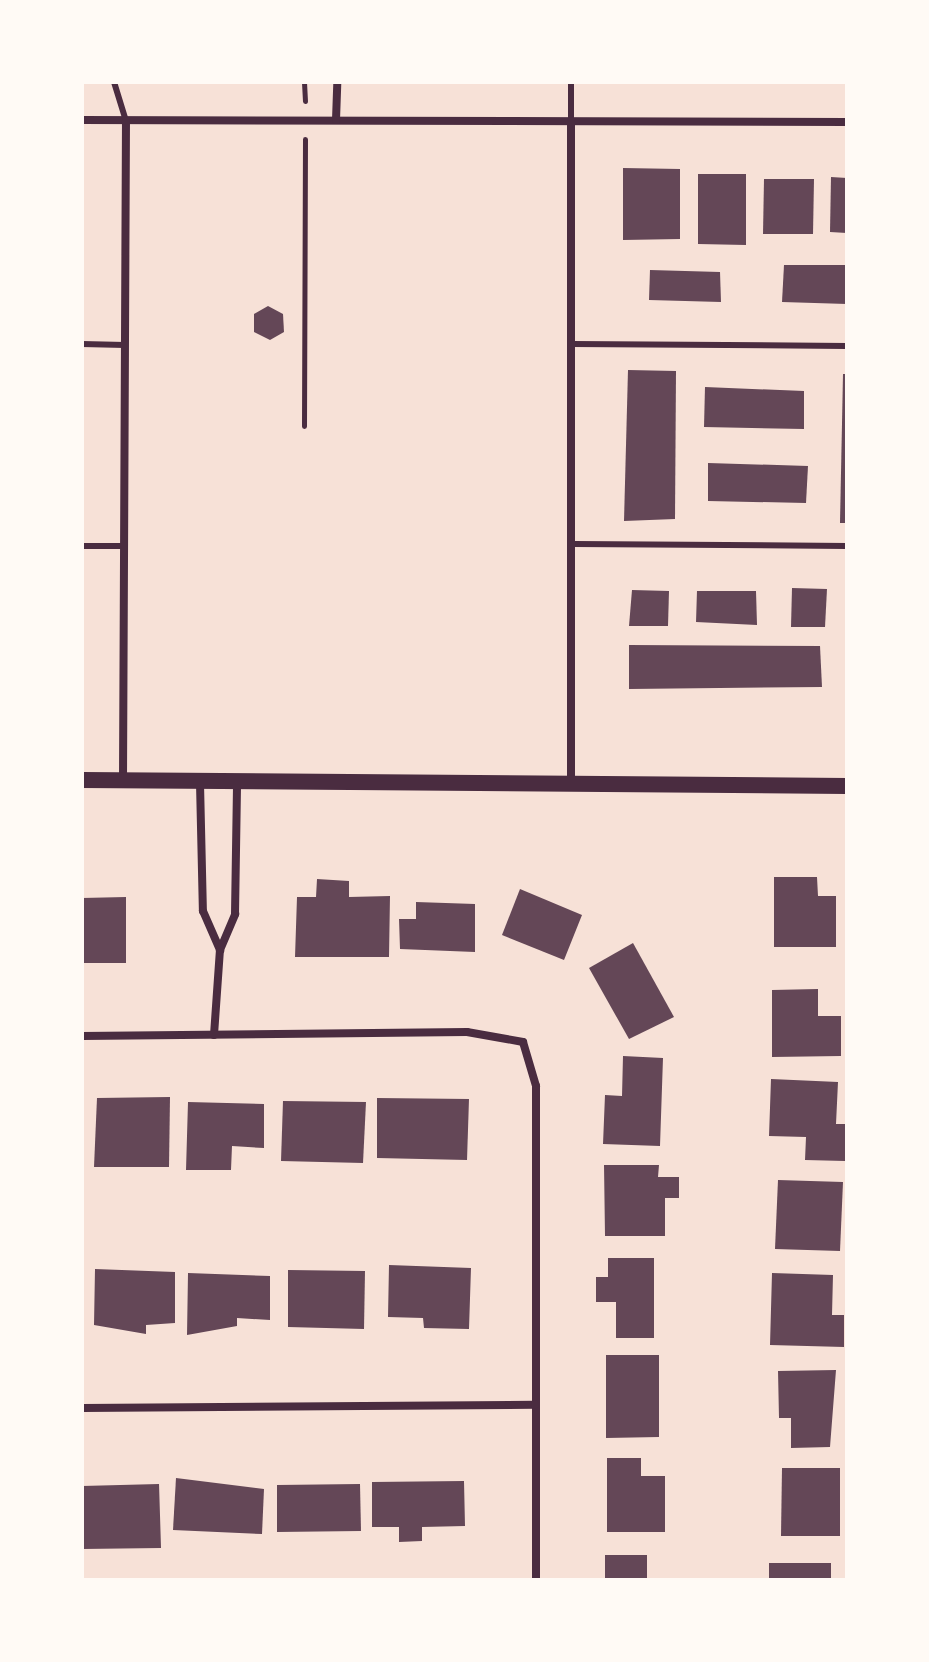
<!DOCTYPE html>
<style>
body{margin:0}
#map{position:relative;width:929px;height:1662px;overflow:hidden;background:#f7e1d7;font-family:Figtree,sans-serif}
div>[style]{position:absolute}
.building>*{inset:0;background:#644757}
.path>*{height:5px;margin:-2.5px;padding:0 2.5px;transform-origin:2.5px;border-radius:2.5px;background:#4a2c40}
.service>*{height:6px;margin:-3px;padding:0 3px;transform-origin:3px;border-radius:3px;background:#4a2c40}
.minor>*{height:8px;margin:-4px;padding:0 4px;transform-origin:4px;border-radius:4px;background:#4a2c40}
.secondary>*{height:16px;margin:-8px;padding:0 8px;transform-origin:8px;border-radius:8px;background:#4a2c40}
span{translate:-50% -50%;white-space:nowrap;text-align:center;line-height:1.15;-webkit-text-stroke:6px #fffaf5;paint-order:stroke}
.frame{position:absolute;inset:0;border:84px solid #fffaf5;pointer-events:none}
</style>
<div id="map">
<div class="building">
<div style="clip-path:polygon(623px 168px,680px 169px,680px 239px,623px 240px)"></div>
<div style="clip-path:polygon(698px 174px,746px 174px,746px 245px,698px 244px)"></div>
<div style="clip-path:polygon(831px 177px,847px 178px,847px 233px,830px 232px)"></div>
<div style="clip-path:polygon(764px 179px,814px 179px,813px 234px,763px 234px)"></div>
<div style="clip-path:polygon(784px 265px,847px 265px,847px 304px,782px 302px)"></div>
<div style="clip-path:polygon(650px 270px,720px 272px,721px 302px,649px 300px)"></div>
<div style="clip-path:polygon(268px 306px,283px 314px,284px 332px,270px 340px,254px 332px,254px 314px)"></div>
<div style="clip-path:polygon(628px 370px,676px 371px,675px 519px,624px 521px)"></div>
<div style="clip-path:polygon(843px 374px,847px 374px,847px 523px,840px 523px)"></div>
<div style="clip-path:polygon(705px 387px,804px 391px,804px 429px,704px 427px)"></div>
<div style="clip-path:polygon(708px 463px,808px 466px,806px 503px,708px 501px)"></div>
<div style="clip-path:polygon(792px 588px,827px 589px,825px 627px,791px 627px)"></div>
<div style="clip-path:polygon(632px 590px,669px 591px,668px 626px,629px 626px)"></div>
<div style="clip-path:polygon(697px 591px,756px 591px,757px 625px,696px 622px)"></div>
<div style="clip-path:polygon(629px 645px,820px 646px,822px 687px,629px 689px)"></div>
<div style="clip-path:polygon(774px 877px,817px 877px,818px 896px,836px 896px,836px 947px,774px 947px)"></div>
<div style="clip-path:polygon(317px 879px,349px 881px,349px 897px,390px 896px,389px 957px,295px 957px,297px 897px,316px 897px)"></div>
<div style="clip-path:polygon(520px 889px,582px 915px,564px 960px,502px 935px)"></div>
<div style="clip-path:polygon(126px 897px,126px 963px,82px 963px,82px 898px)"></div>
<div style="clip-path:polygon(416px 902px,475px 904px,475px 952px,400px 949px,399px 919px,416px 919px)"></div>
<div style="clip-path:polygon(633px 943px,674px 1017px,629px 1039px,589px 968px)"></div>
<div style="clip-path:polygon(818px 989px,818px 1016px,841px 1016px,841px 1056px,772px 1057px,772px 990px)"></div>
<div style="clip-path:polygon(623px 1056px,663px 1058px,660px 1146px,603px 1144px,605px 1095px,622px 1096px)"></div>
<div style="clip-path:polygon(771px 1079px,838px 1082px,836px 1124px,847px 1124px,845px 1161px,805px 1160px,806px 1137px,769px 1136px)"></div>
<div style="clip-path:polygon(170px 1097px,169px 1167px,94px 1167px,97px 1098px)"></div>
<div style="clip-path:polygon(377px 1098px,469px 1099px,467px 1160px,377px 1158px)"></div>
<div style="clip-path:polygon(283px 1101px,366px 1102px,363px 1163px,281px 1161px)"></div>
<div style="clip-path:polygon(188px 1102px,264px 1104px,264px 1148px,232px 1146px,231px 1170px,186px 1170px)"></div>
<div style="clip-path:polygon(604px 1165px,659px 1165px,658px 1177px,679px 1177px,679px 1198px,665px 1198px,665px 1236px,605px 1236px)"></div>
<div style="clip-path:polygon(778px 1180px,843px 1182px,840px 1251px,775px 1249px)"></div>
<div style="clip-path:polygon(608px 1258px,654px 1258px,654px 1338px,616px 1338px,616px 1302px,596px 1302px,596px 1277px,608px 1277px)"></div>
<div style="clip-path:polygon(389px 1265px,471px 1268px,469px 1329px,424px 1328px,423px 1318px,388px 1317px)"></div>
<div style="clip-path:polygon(95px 1269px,175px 1272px,175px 1323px,146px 1325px,146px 1334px,94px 1325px)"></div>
<div style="clip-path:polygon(288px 1270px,365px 1271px,364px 1329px,288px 1327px)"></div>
<div style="clip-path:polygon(188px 1273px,270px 1276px,270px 1320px,237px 1318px,237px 1326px,187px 1335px)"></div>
<div style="clip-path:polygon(772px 1273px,833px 1275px,832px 1315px,844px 1315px,844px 1347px,770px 1345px)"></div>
<div style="clip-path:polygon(606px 1355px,659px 1355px,659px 1437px,606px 1438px)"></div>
<div style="clip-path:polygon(836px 1370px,830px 1447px,791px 1448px,791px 1418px,779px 1418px,778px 1371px)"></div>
<div style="clip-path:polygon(607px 1458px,641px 1458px,641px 1476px,665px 1476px,665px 1532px,607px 1532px)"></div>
<div style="clip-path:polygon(782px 1468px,840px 1468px,840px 1536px,781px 1536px)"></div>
<div style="clip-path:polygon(176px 1478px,264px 1489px,262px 1534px,173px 1530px)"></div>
<div style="clip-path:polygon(464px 1481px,465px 1526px,422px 1527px,422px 1541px,399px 1542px,399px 1527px,372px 1527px,372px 1482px)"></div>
<div style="clip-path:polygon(159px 1484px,161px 1548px,82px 1549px,82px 1486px)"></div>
<div style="clip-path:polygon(360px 1484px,361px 1531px,277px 1532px,277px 1485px)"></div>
<div style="clip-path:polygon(605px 1555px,647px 1555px,647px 1580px,605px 1580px)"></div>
<div style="clip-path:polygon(769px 1563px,831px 1563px,831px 1580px,769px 1580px)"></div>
</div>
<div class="path">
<div style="left:304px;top:82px;width:19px;rotate:87deg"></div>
<div style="left:304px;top:426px;width:287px;rotate:-89.8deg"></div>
</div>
<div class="service">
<div style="left:114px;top:82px;width:41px;rotate:72.9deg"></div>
<div style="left:571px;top:82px;width:39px;rotate:90deg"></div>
<div style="left:82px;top:344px;width:43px;rotate:1.3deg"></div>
<div style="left:572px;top:344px;width:275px;rotate:0.4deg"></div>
<div style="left:574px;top:544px;width:273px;rotate:0.4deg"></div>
<div style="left:82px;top:546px;width:42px"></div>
</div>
<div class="minor">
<div style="left:82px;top:120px;width:765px;rotate:0.15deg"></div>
<div style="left:336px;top:120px;width:38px;rotate:-88deg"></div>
<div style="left:123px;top:780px;width:659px;rotate:-89.74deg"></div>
<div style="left:200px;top:783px;width:128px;rotate:88.7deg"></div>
<div style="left:203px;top:911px;width:43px;rotate:66.4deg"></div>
<div style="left:571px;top:785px;width:664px;rotate:-90deg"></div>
<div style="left:214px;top:1035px;width:85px;rotate:-86deg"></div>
<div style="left:220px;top:950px;width:39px;rotate:-67deg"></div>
<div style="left:235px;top:914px;width:129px;rotate:-89.1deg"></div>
<div style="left:82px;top:1036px;width:385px;rotate:-0.6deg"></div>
<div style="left:467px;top:1032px;width:57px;rotate:10.1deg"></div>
<div style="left:523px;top:1042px;width:46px;rotate:73.5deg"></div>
<div style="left:536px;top:1086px;width:494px;rotate:90deg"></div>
<div style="left:82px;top:1408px;width:453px;rotate:-0.4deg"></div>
</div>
<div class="secondary">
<div style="left:82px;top:780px;width:765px;rotate:0.45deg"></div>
</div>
<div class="frame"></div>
</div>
